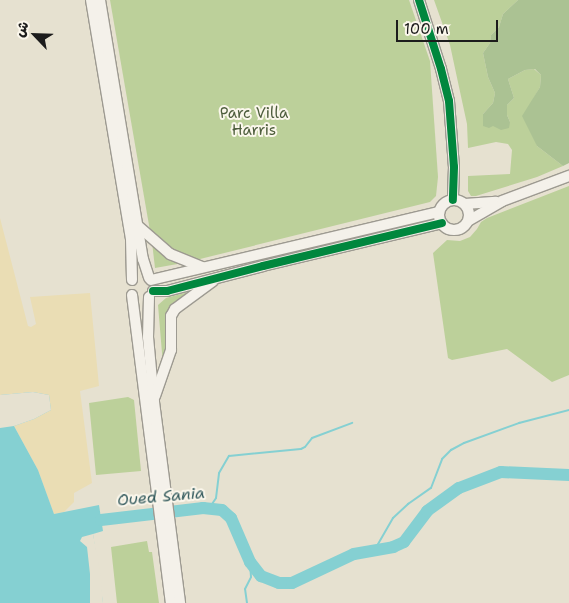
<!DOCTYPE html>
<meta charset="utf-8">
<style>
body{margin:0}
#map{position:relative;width:569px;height:603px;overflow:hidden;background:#e6e1d0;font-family:"Shantell Sans","Playpen Sans Arabic",sans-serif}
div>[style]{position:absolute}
.green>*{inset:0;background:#bcd09a}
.forest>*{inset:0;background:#abc293}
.sand>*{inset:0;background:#eaddb4}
.water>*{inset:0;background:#85d0d2}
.pier>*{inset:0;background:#e6e1d0}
.stream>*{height:2px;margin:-1px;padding:0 1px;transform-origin:1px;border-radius:1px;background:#85d0d2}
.river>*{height:12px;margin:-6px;padding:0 6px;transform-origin:6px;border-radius:6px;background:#85d0d2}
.roads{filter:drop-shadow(1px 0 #9d9a91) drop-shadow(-1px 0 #9d9a91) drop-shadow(0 1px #9d9a91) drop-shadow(0 -1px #9d9a91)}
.secondary>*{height:10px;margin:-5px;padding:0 5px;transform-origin:5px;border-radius:5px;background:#f4f1ea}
.secondary>.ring{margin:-5px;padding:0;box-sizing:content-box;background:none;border:10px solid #f4f1ea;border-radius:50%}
.cycleway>*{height:8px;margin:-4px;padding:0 4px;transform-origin:4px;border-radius:4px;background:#00873e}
span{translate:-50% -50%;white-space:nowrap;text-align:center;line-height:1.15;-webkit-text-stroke:4px #fbf7ec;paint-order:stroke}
.park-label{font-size:15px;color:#4e5e3d}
.water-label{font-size:16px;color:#32595c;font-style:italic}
.north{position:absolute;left:10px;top:10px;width:50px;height:50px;-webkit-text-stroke:4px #fbf7ec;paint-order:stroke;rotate:294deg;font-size:14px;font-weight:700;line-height:20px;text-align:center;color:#1c1c1c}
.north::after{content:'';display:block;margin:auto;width:18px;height:22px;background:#1c1c1c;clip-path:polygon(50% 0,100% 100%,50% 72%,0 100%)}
.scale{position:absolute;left:396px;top:20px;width:102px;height:22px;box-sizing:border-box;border:2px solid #1c1c1c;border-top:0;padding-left:6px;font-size:15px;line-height:18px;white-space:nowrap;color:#1c1c1c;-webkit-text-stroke:4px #fbf7ec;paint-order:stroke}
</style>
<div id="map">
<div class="green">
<div style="clip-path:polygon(110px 0,409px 0,430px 61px,438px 177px,436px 196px,430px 202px,196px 260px,170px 248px,150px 231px)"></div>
<div style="clip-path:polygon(434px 0,518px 0,503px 14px,499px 27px,491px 35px,490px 43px,483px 53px,488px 77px,495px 93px,493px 103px,483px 114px,483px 126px,493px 126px,510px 122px,507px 115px,507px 105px,514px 98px,508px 79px,525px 70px,534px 69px,541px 75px,540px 87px,532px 101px,537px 146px,563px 166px,537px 177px,476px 196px,471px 196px,468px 191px,468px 176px,510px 174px,512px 150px,508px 144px,496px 142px,468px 148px,467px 124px,459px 87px,450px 45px)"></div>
<div style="clip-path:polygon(569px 186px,569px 375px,552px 382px,507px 349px,452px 360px,448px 358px,433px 253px,447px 240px,460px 241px,470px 237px,477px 229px,481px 222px,487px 218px)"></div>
<div style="clip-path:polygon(152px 242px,183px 263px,155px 268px)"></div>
<div style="clip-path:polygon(192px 291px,175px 306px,163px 365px,158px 305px,166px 298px)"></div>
<div style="clip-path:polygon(128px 397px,134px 400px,141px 471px,96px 475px,89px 403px)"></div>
<div style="clip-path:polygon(147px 541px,149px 552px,152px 552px,159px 603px,117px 603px,111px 547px)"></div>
</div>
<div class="forest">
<div style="clip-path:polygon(518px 0,569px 0,569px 163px,563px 166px,537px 146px,522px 116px,540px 87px,541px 75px,535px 69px,525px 70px,508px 79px,514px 98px,507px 105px,507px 115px,510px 122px,509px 128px,501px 130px,493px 126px,489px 128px,483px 126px,483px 114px,493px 103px,495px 93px,488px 77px,483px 53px,490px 43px,491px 35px,499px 27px,503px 14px)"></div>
</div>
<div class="sand">
<div style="clip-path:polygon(0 218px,28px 326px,31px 327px,36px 324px,30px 297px,90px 293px,99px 386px,80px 391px,92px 483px,74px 493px,74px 502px,64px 512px,54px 514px,38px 470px,14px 426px,34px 419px,33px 392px,0 395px)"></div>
</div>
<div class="water">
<div style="clip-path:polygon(33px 392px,49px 395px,51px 410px,34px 419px,14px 426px,38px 470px,54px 514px,99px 505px,103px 531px,93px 534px,103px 603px,0 603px,0 395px)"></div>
</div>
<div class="pier">
<div style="clip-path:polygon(33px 392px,49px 395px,51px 410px,34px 419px,14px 426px,0 428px,0 395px)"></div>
<div style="clip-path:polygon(93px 534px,100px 571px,103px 603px,90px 603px,90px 574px,87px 547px,80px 541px,82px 537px)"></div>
</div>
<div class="stream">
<div style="left:203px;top:508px;width:10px;rotate:-24deg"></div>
<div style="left:212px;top:504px;width:7px;rotate:-56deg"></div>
<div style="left:216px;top:498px;width:25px;rotate:-83deg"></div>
<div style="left:219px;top:473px;width:20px;rotate:-60deg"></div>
<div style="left:229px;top:456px;width:72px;rotate:-5.6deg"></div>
<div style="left:301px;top:449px;width:4px;rotate:-27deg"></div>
<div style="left:305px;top:447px;width:11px;rotate:-52deg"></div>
<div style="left:312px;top:438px;width:43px;rotate:-20.6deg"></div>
<div style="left:374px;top:551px;width:38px;rotate:-60deg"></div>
<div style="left:393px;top:518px;width:21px;rotate:-43deg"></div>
<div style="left:408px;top:504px;width:28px;rotate:-35deg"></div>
<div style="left:431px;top:488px;width:31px;rotate:-69deg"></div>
<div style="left:442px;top:459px;width:13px;rotate:-45deg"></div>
<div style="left:451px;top:450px;width:15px;rotate:-28deg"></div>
<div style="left:464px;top:443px;width:59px;rotate:-20deg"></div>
<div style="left:519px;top:423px;width:52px;rotate:-14.6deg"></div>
<div style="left:247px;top:603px;width:14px;rotate:-98deg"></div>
<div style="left:245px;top:589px;width:13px;rotate:-63deg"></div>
<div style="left:251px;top:577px;width:15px;rotate:-94deg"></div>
</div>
<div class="river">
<div style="left:101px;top:520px;width:103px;rotate:-6.7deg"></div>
<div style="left:203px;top:508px;width:19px;rotate:6deg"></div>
<div style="left:222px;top:510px;width:12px;rotate:42deg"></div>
<div style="left:231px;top:518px;width:48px;rotate:66.6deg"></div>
<div style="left:250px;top:562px;width:18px;rotate:52deg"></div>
<div style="left:261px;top:576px;width:19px;rotate:21deg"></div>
<div style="left:279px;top:583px;width:13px"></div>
<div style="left:292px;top:583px;width:68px;rotate:-25.1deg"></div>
<div style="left:354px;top:554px;width:40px;rotate:-10deg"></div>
<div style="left:393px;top:547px;width:12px;rotate:-24deg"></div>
<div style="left:404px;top:542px;width:39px;rotate:-53deg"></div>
<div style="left:427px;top:511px;width:39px;rotate:-36deg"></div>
<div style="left:459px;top:488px;width:45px;rotate:-20.9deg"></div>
<div style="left:501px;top:472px;width:68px;rotate:2.5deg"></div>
</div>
<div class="roads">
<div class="secondary">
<div style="left:91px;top:0;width:242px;rotate:80.5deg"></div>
<div style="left:131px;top:239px;width:41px;rotate:88.6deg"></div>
<div style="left:100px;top:0;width:263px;rotate:80.6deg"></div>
<div style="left:143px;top:259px;width:20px;rotate:72deg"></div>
<div style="left:419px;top:0;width:72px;rotate:72.3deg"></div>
<div style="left:441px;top:69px;width:33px;rotate:76deg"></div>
<div style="left:449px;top:101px;width:66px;rotate:85.7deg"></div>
<div style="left:454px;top:167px;width:33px;rotate:92deg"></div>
<div class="ring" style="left:439px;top:200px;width:20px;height:20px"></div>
<div style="left:465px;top:204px;width:31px;rotate:-4deg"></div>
<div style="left:468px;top:221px;width:39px;rotate:-30deg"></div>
<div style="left:502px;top:201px;width:72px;rotate:-20.5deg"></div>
<div style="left:138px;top:226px;width:43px;rotate:41.2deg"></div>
<div style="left:170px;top:254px;width:35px;rotate:22deg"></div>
<div style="left:151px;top:280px;width:296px;rotate:-13.3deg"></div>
<div style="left:153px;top:291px;width:14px"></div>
<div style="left:167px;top:291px;width:99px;rotate:-14.6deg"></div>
<div style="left:263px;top:266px;width:184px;rotate:-13.5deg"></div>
<div style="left:132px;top:295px;width:310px;rotate:82.8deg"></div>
<div style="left:149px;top:297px;width:40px;rotate:91.4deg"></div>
<div style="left:148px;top:337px;width:65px;rotate:84.7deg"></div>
<div style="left:154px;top:402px;width:203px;rotate:82.6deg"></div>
<div style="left:155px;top:396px;width:49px;rotate:-70.8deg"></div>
<div style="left:171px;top:350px;width:34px;rotate:-90deg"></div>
<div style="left:171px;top:316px;width:8px;rotate:-60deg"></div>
<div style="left:175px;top:309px;width:47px;rotate:-36.4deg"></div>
</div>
</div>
<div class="cycleway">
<div style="left:419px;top:0;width:72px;rotate:72.3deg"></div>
<div style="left:441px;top:69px;width:33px;rotate:76deg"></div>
<div style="left:449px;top:101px;width:66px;rotate:85.7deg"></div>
<div style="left:454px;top:167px;width:33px;rotate:92deg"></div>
<div style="left:153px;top:291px;width:14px"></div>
<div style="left:167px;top:291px;width:99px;rotate:-14.6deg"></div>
<div style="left:263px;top:266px;width:184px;rotate:-13.5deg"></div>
</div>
<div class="park-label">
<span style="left:254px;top:122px">Parc Villa<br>Harris</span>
</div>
<div class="water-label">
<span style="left:161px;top:497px;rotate:-5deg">Oued Sania</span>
</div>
<div class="north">ش</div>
<div class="scale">100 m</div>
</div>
